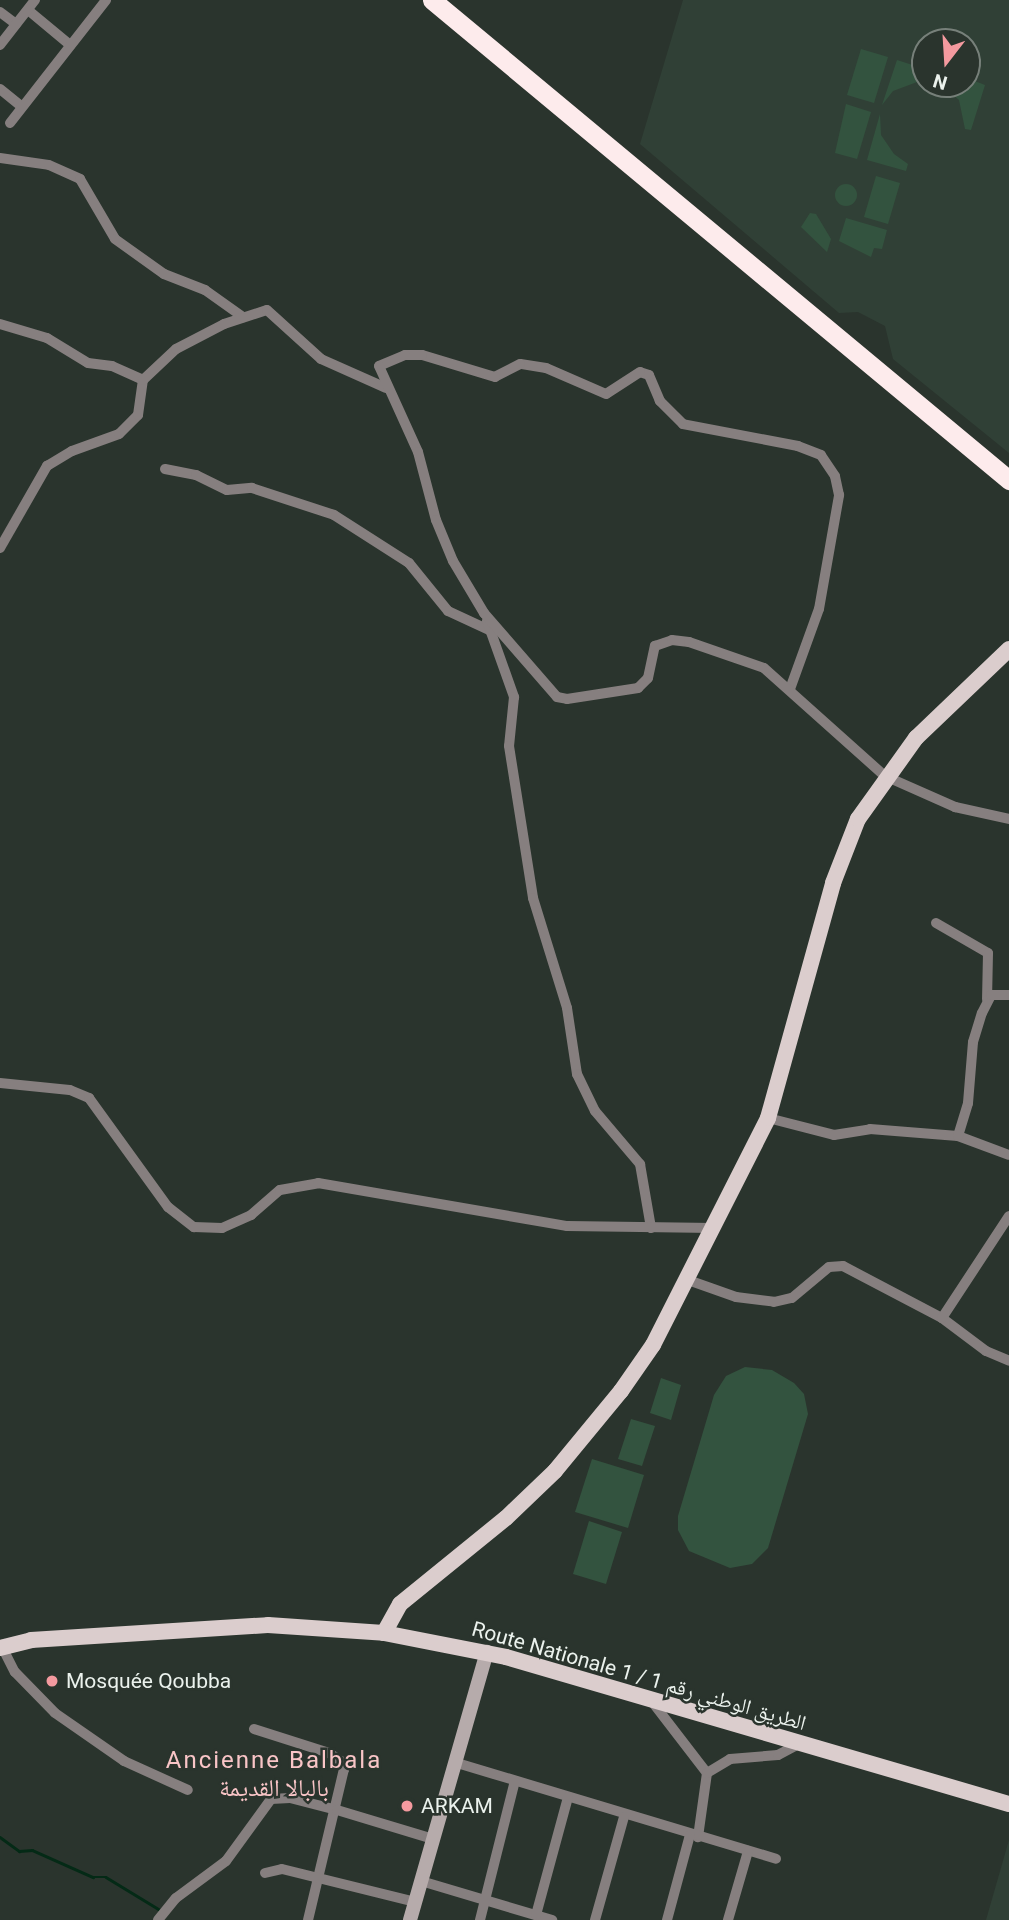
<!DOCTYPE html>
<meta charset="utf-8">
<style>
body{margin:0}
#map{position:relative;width:1009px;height:1920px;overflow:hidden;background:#2a342d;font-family:Roboto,"Noto Naskh Arabic",sans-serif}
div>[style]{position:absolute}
.built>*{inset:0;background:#304036}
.green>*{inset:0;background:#33533f}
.round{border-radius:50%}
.stream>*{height:2.5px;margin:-1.25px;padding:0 1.25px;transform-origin:1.25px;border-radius:1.25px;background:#042a16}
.street>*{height:10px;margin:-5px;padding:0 5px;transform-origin:5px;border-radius:5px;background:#867f7f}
.secondary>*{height:14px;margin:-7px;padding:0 7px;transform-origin:7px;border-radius:7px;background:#b6abab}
.primary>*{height:16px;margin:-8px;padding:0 8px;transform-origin:8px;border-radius:8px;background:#dbcdcd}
.highway>*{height:19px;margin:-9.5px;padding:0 9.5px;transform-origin:9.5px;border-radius:9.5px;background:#fdebec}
.dots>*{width:19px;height:19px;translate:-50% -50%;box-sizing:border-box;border:4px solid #2a342d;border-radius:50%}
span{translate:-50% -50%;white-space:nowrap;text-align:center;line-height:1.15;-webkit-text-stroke:5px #2a342d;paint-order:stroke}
.street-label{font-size:21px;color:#ebf2ed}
.poi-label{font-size:21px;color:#ebf2ed}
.left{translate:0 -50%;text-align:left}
.quarter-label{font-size:24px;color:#f9c5c7;letter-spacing:2px}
.north{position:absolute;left:911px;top:28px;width:70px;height:70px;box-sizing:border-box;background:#2a342d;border:2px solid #77807a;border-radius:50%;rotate:197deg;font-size:19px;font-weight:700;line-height:28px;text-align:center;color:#ebf2ed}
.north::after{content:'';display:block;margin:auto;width:24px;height:32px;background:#f49a9f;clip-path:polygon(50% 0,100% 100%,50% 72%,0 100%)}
</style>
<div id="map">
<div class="built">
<div style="clip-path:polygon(evenodd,683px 0,1009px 0,1009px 453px,893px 359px,885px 326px,858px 312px,839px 313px,640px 144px,683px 0,925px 42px,967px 42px,967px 84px,925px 84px,925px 42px)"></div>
<div style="clip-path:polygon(1009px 1840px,1009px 1920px,986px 1920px)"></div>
</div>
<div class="green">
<div style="clip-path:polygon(861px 49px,888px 57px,874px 103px,847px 95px)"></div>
<div style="clip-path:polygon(897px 60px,925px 69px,925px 79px,893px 91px,882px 105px)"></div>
<div style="clip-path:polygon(967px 78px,985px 85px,971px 130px,965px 129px,959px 100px,941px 84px,967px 84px)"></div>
<div style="clip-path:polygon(846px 104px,871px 112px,857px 159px,835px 153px)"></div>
<div style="clip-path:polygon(880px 114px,881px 135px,894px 154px,908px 164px,906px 171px,867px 160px)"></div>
<div style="clip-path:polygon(876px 176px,900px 183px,888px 224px,864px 217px)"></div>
<div class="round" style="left:835px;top:184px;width:22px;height:22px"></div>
<div style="clip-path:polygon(810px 213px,816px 214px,831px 239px,827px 252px,801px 227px)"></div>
<div style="clip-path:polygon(846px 218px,887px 230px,882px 249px,874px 248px,871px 257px,839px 241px)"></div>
<div style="clip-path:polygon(745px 1367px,772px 1370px,794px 1383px,804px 1394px,808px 1414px,768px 1548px,752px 1564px,730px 1568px,689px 1551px,678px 1530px,678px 1516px,714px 1395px,726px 1376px)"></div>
<div style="clip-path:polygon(661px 1378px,681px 1385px,671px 1420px,650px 1413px)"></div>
<div style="clip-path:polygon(631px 1419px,655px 1426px,642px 1466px,618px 1459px)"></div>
<div style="clip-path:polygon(592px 1459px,644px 1475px,628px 1528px,575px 1512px)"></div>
<div style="clip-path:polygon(589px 1521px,622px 1532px,606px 1584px,573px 1574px)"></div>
</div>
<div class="stream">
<div style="left:0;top:1837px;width:24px;rotate:36deg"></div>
<div style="left:19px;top:1851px;width:13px;rotate:-4deg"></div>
<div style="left:32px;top:1850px;width:67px;rotate:23.9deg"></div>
<div style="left:93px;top:1877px;width:13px"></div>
<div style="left:106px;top:1877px;width:63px;rotate:31.4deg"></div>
</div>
<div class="street">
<div style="left:28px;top:10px;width:55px;rotate:39.8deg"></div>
<div style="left:0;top:12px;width:20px;rotate:37deg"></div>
<div style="left:0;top:45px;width:57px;rotate:-52.1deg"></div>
<div style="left:0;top:89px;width:27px;rotate:39deg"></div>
<div style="left:10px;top:123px;width:156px;rotate:-52deg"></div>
<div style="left:0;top:158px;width:49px;rotate:8.1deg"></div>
<div style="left:49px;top:165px;width:34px;rotate:24deg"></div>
<div style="left:80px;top:179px;width:69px;rotate:59.7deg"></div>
<div style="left:115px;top:239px;width:60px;rotate:35.5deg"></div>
<div style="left:164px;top:274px;width:44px;rotate:21.3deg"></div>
<div style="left:205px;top:290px;width:47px;rotate:35.4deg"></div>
<div style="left:0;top:324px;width:49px;rotate:16.6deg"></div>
<div style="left:47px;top:338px;width:48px;rotate:31.4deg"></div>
<div style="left:88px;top:363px;width:24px;rotate:7deg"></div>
<div style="left:112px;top:366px;width:34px;rotate:24deg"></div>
<div style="left:165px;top:469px;width:32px;rotate:11deg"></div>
<div style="left:196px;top:475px;width:34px;rotate:26deg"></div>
<div style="left:227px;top:490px;width:25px;rotate:-5deg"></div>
<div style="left:252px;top:488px;width:86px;rotate:18.2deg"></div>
<div style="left:334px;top:515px;width:89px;rotate:32.6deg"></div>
<div style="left:409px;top:563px;width:62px;rotate:50.9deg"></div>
<div style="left:448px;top:611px;width:47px;rotate:24.9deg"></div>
<div style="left:0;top:548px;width:95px;rotate:-60.2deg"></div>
<div style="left:47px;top:466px;width:29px;rotate:-31deg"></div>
<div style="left:72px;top:451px;width:50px;rotate:-19.9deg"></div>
<div style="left:119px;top:434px;width:27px;rotate:-45deg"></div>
<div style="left:138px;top:415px;width:35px;rotate:-82deg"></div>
<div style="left:143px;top:380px;width:45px;rotate:-43.2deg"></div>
<div style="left:176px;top:349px;width:54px;rotate:-27.5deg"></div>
<div style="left:224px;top:324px;width:45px;rotate:-18deg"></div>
<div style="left:267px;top:310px;width:73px;rotate:42.2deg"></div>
<div style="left:321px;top:359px;width:71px;rotate:24deg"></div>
<div style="left:487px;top:621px;width:81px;rotate:70.4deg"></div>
<div style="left:514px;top:697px;width:49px;rotate:95.8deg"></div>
<div style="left:509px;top:746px;width:154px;rotate:81deg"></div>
<div style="left:533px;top:898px;width:115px;rotate:72.8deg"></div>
<div style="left:567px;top:1008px;width:67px;rotate:81.4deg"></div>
<div style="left:577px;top:1074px;width:41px;rotate:64.1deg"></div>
<div style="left:595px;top:1111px;width:70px;rotate:49.7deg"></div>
<div style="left:640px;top:1164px;width:65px;rotate:80.2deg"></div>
<div style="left:790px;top:689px;width:85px;rotate:-70.1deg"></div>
<div style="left:819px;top:609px;width:116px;rotate:-80deg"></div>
<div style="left:839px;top:495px;width:19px;rotate:-102deg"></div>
<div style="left:835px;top:476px;width:25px;rotate:-124deg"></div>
<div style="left:821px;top:455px;width:25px;rotate:-159deg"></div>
<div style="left:798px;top:446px;width:117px;rotate:-169.2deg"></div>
<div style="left:683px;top:424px;width:33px;rotate:-135deg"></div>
<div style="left:660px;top:401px;width:28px;rotate:-113deg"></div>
<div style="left:649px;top:375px;width:9px;rotate:-162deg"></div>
<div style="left:640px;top:372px;width:40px;rotate:147.1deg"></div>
<div style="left:606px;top:394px;width:65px;rotate:-156.6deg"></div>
<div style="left:546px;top:368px;width:26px;rotate:-171deg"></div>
<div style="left:520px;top:364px;width:28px;rotate:153deg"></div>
<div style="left:495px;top:377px;width:76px;rotate:-163.2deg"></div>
<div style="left:422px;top:355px;width:17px;rotate:180deg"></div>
<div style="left:405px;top:355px;width:28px;rotate:157deg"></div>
<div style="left:379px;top:366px;width:94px;rotate:65.6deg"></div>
<div style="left:418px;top:452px;width:70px;rotate:75.2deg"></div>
<div style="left:436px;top:520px;width:44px;rotate:67.5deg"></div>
<div style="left:453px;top:561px;width:61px;rotate:59.2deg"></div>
<div style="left:484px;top:613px;width:111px;rotate:49deg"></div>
<div style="left:557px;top:697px;width:10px;rotate:11deg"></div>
<div style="left:567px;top:699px;width:72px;rotate:-8.8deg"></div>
<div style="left:638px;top:688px;width:14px;rotate:-45deg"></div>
<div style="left:648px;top:678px;width:33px;rotate:-78deg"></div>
<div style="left:655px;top:646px;width:18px;rotate:-19deg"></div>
<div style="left:672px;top:640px;width:17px;rotate:7deg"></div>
<div style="left:689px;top:642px;width:79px;rotate:19.1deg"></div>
<div style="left:764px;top:668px;width:162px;rotate:41.8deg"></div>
<div style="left:885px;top:776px;width:77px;rotate:23.9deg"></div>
<div style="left:955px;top:807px;width:55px;rotate:12.5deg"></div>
<div style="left:936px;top:923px;width:60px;rotate:30deg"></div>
<div style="left:988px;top:953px;width:46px;rotate:91.2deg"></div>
<div style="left:0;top:1083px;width:70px;rotate:5.7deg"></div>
<div style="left:70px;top:1090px;width:21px;rotate:23deg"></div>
<div style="left:89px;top:1098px;width:135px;rotate:54.1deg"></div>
<div style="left:168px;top:1207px;width:33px;rotate:38deg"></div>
<div style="left:194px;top:1227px;width:28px;rotate:2deg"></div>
<div style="left:222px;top:1228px;width:32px;rotate:-24deg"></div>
<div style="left:251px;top:1215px;width:38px;rotate:-41deg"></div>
<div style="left:280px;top:1190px;width:39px;rotate:-10deg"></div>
<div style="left:318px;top:1183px;width:253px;rotate:9.8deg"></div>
<div style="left:567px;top:1226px;width:147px;rotate:0.8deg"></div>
<div style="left:768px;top:1118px;width:68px;rotate:14.4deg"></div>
<div style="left:834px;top:1135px;width:36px;rotate:-9deg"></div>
<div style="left:870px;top:1129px;width:88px;rotate:4.5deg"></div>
<div style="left:958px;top:1136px;width:54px;rotate:20.4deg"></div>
<div style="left:958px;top:1136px;width:34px;rotate:-73deg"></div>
<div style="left:968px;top:1103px;width:61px;rotate:-85.3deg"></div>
<div style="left:973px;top:1042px;width:30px;rotate:-73deg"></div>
<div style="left:982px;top:1013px;width:20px;rotate:-63deg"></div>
<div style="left:991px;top:995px;width:18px"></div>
<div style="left:688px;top:1280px;width:51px;rotate:19.5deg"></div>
<div style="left:736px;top:1297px;width:38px;rotate:7deg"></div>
<div style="left:774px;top:1302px;width:18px;rotate:-13deg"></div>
<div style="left:792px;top:1298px;width:48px;rotate:-40deg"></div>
<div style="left:829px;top:1267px;width:14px;rotate:-4deg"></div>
<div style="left:843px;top:1266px;width:112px;rotate:27.7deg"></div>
<div style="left:942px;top:1318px;width:55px;rotate:36.9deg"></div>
<div style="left:986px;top:1351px;width:25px;rotate:23deg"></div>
<div style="left:942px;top:1318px;width:122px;rotate:-56.7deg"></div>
<div style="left:2px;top:1647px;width:28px;rotate:63deg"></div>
<div style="left:15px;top:1672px;width:57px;rotate:45.7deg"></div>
<div style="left:55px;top:1713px;width:84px;rotate:34.8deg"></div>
<div style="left:124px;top:1761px;width:70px;rotate:24.4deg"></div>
<div style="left:650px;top:1699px;width:93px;rotate:52.4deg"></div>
<div style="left:707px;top:1773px;width:65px;rotate:98deg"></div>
<div style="left:254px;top:1729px;width:79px;rotate:17.7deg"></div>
<div style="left:329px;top:1753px;width:14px;rotate:34deg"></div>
<div style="left:341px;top:1761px;width:9px;rotate:69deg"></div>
<div style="left:344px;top:1769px;width:155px;rotate:103.4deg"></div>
<div style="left:457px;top:1763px;width:333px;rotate:16.7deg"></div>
<div style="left:707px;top:1773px;width:27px;rotate:-31deg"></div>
<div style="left:730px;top:1759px;width:48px;rotate:-4.8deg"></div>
<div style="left:778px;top:1755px;width:26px;rotate:-28deg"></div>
<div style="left:265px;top:1873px;width:17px;rotate:-13deg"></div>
<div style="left:282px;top:1869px;width:137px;rotate:13.9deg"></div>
<div style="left:421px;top:1881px;width:137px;rotate:16.6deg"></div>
<div style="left:536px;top:1915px;width:122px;rotate:-74.8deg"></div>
<div style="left:158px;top:1920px;width:28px;rotate:-51deg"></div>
<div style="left:176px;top:1898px;width:62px;rotate:-36.5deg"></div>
<div style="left:226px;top:1861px;width:77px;rotate:-54deg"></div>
<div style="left:271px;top:1799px;width:19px;rotate:-3deg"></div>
<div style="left:290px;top:1798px;width:49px;rotate:14.3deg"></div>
<div style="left:337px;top:1810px;width:100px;rotate:16.8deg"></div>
<div style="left:480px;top:1920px;width:143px;rotate:-75.9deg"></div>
<div style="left:595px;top:1920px;width:107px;rotate:-74.3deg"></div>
<div style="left:667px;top:1920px;width:88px;rotate:-74.9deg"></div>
<div style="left:728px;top:1920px;width:72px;rotate:-73.8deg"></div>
</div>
<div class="secondary">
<div style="left:410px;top:1920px;width:279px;rotate:-74deg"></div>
</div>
<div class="primary">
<div style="left:384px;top:1633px;width:33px;rotate:-61deg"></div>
<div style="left:400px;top:1604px;width:136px;rotate:-39.1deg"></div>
<div style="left:506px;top:1518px;width:68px;rotate:-43.8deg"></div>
<div style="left:555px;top:1471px;width:104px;rotate:-50.5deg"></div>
<div style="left:621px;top:1391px;width:56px;rotate:-55.2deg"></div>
<div style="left:653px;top:1345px;width:254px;rotate:-63.1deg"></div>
<div style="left:768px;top:1118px;width:244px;rotate:-74.5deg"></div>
<div style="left:833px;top:883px;width:69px;rotate:-68.7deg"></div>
<div style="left:858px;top:819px;width:100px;rotate:-54.4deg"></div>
<div style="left:916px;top:738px;width:129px;rotate:-43.7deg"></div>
<div style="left:0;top:1648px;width:32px;rotate:-14deg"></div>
<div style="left:31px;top:1640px;width:237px;rotate:-3.6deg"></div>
<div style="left:268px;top:1625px;width:116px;rotate:3.9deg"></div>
<div style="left:384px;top:1633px;width:124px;rotate:11.1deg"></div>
<div style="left:506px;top:1657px;width:524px;rotate:16.29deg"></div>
</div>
<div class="highway">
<div style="left:432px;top:0;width:751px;rotate:39.76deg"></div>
</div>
<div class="dots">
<div style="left:52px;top:1681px;background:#f49a9f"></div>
<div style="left:407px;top:1806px;background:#f49a9f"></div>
</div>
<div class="street-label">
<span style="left:639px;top:1676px;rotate:16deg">Route Nationale 1 / الطريق الوطني رقم 1</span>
</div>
<div class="poi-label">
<span class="left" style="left:66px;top:1681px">Mosquée Qoubba</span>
<span class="left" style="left:421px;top:1806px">ARKAM</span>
</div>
<div class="quarter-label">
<span style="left:274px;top:1775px">Ancienne Balbala<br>بالبالا القديمة</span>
</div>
<div class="north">N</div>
</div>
